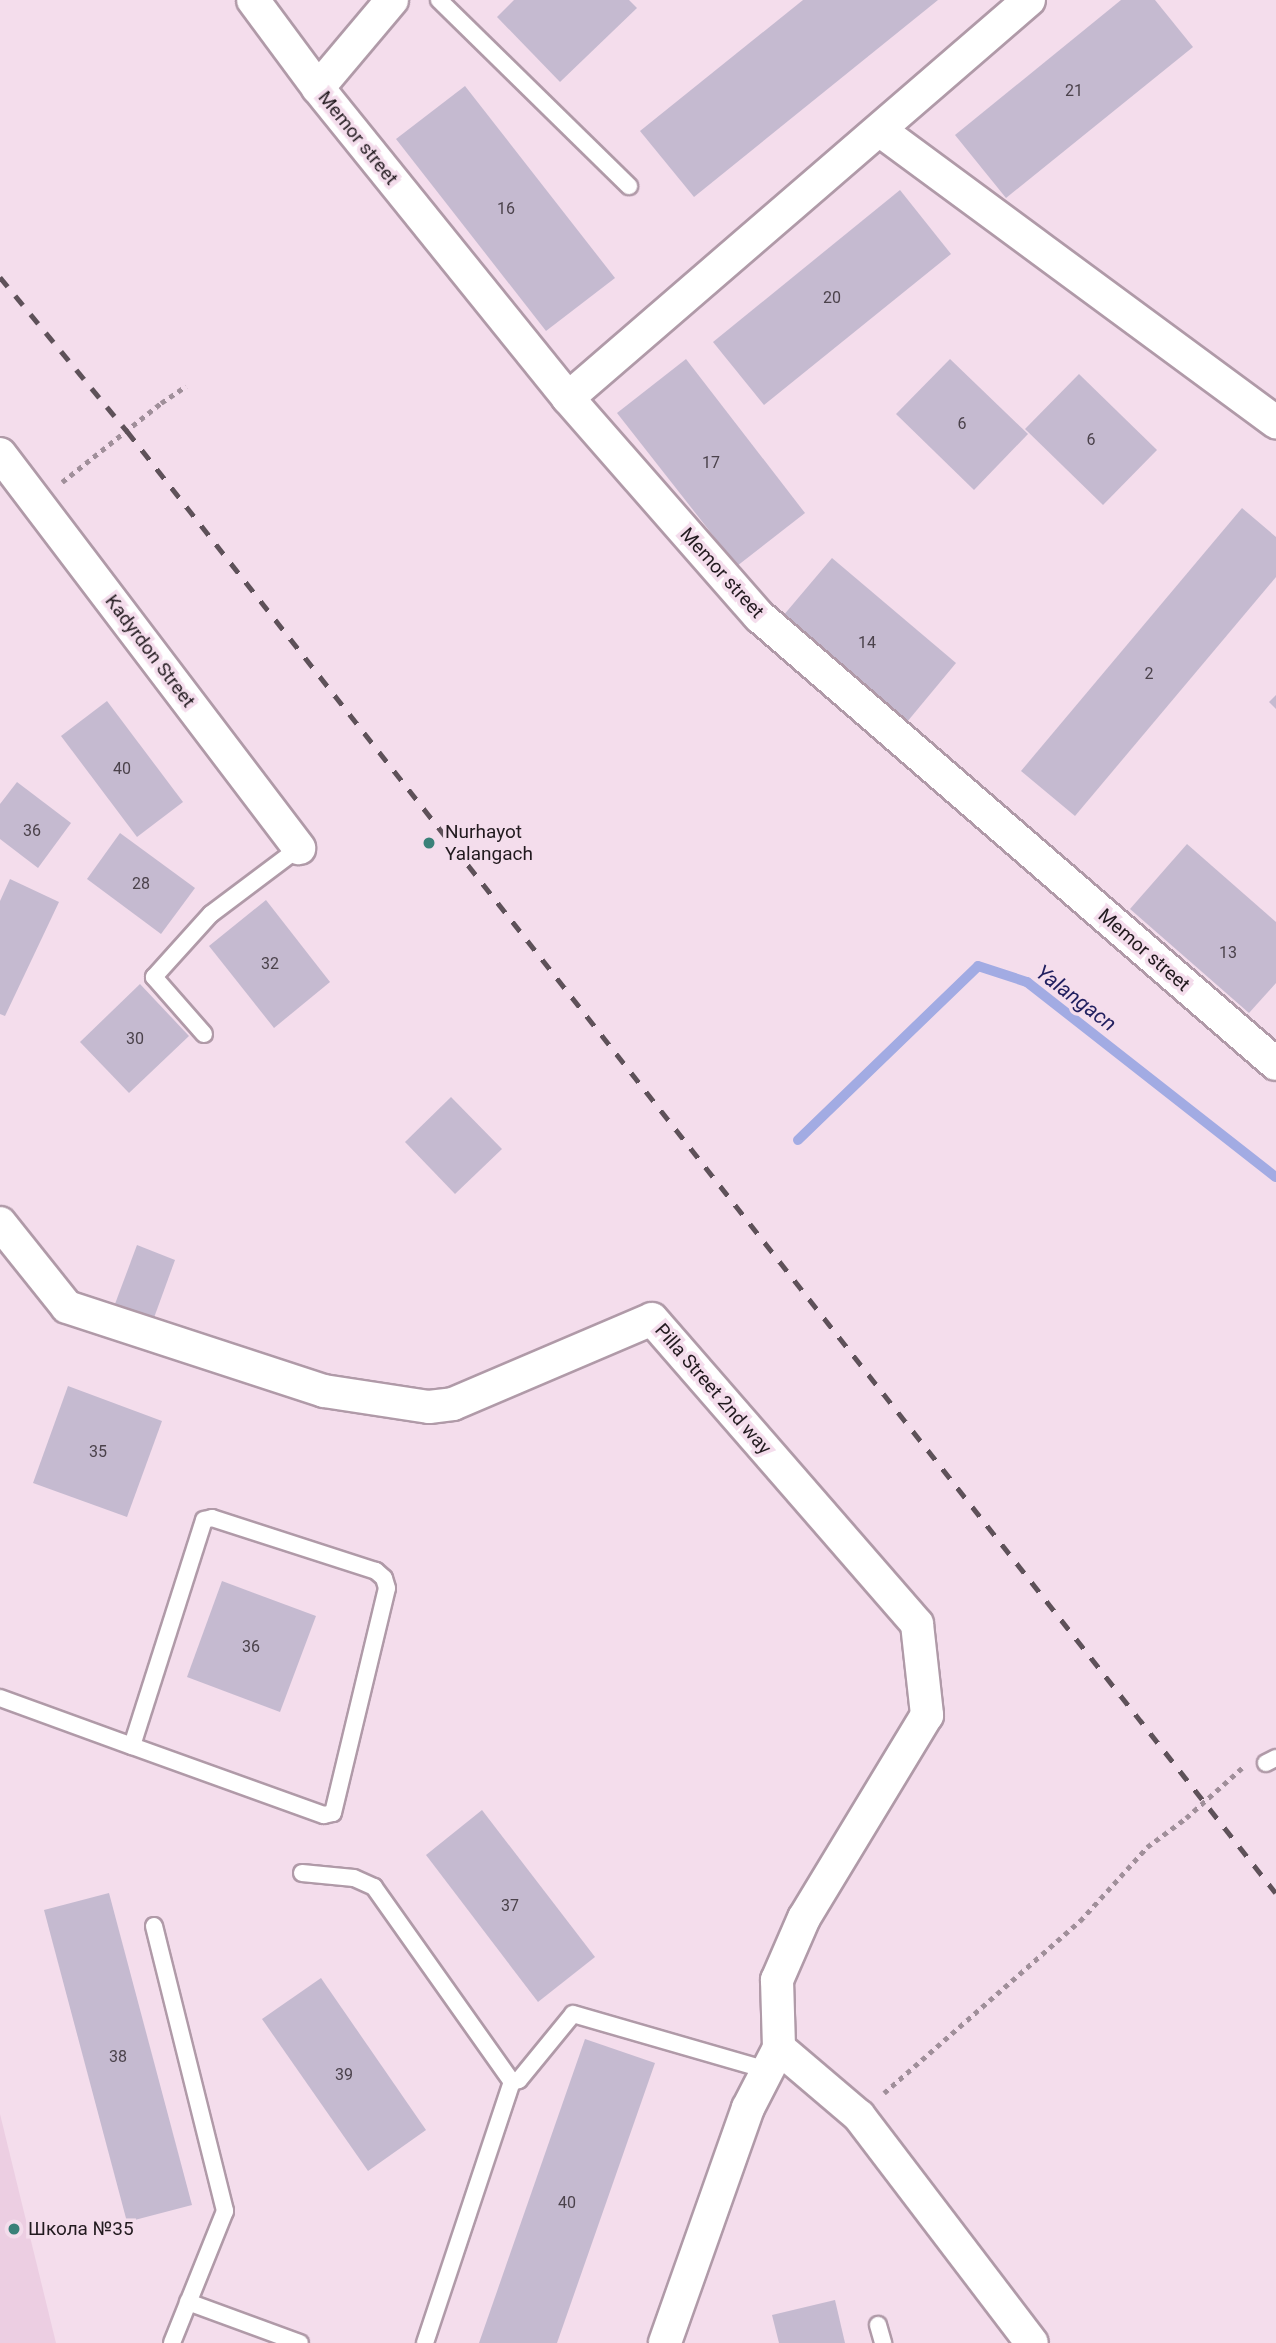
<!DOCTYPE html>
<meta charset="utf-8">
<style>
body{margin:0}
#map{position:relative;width:1276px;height:2343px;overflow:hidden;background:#f4ddec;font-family:Roboto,sans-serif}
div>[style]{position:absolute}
.built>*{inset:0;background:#eccee2}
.stream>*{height:10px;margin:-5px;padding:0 5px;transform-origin:5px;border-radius:5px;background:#a2abe3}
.building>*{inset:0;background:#c5bad0}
.path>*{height:4.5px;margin-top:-2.25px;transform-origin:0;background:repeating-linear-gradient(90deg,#a08f9a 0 5px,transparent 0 10px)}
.roads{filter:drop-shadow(2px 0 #b09aa8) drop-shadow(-2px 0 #b09aa8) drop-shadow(0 2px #b09aa8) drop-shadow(0 -2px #b09aa8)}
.service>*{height:16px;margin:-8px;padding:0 8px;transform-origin:8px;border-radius:8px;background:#fff}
.minor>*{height:32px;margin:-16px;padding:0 16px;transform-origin:16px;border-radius:16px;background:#fff}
.rail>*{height:5px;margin-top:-2.5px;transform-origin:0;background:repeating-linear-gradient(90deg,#5e5159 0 12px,transparent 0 24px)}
.dots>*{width:19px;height:19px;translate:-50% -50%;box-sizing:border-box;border:4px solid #f4ddec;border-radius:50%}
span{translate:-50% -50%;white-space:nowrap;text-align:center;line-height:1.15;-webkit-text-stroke:7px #f4ddec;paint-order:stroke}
.number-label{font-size:16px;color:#4b424b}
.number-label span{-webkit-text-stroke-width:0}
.street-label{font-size:19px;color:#221a1f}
.poi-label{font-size:19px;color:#221a1f}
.left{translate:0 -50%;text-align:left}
.water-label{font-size:21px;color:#201f5f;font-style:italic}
</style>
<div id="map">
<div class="built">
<div style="clip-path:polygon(0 2114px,56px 2343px,0 2343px)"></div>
</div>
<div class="stream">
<div style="left:798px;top:1140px;width:250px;rotate:-44deg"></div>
<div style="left:978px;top:966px;width:52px;rotate:18.1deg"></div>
<div style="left:1027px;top:982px;width:316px;rotate:38.1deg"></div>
</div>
<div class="building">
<div style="clip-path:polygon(514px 0,629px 0,637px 8px,560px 82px,497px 17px)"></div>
<div style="clip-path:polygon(803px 0,938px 0,694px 197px,640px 131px)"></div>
<div style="clip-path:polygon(1121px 0,1155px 0,1193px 47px,1006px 198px,955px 135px)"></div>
<div style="clip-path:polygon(465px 86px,615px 278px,546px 331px,396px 139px)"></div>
<div style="clip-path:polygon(900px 190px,951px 254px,764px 405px,713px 342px)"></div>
<div style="clip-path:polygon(686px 359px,805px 513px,737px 566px,617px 413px)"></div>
<div style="clip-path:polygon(950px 359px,1028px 434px,974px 490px,896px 414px)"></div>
<div style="clip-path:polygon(1079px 374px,1157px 450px,1103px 505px,1025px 429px)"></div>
<div style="clip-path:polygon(1242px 508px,1276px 537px,1276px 577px,1075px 816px,1021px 771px)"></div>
<div style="clip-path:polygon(832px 558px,956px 663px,902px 728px,777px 623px)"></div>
<div style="clip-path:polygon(1276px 695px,1276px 709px,1269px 702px)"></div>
<div style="clip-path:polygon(107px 701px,183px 802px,137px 837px,61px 736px)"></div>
<div style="clip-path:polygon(17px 782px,71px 823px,38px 868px,0 839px,0 804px)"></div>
<div style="clip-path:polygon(120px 833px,195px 888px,161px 934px,87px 879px)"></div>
<div style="clip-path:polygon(1187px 844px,1276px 922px,1276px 983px,1249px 1013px,1130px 909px)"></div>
<div style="clip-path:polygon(10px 879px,59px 902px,5px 1016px,0 1014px,0 901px)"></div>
<div style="clip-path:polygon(266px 900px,330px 982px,274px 1028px,209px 946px)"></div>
<div style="clip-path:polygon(140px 984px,189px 1036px,129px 1093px,80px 1042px)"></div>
<div style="clip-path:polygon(451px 1097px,502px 1149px,455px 1194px,405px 1142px)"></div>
<div style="clip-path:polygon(137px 1245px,175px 1260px,151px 1326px,112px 1312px)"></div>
<div style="clip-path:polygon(68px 1386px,162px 1421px,127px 1517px,33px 1483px)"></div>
<div style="clip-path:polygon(222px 1581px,316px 1616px,280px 1712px,187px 1677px)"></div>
<div style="clip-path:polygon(482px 1810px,595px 1957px,538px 2002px,426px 1855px)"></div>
<div style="clip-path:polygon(109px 1893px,192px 2205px,127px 2222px,44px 1910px)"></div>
<div style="clip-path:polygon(321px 1978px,426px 2130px,368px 2171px,262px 2019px)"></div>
<div style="clip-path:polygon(585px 2039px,655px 2063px,557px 2343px,479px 2343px)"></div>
<div style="clip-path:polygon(835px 2300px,845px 2343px,779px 2343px,772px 2315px)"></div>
</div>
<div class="path">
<div style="left:62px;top:482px;width:127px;rotate:-38.6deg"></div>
<div style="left:161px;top:403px;width:30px;rotate:-34deg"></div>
<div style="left:884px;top:2093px;width:261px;rotate:-41.3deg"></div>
<div style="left:1080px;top:1921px;width:100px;rotate:-47.8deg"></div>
<div style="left:1147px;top:1847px;width:49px;rotate:-36.6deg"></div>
<div style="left:1186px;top:1818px;width:75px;rotate:-41.8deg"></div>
</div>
<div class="roads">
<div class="service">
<div style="left:439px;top:0;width:266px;rotate:44.4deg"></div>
<div style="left:204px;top:1034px;width:76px;rotate:-131.3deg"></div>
<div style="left:154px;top:977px;width:85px;rotate:-47.9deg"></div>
<div style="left:211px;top:914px;width:110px;rotate:-36.9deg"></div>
<div style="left:0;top:1698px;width:140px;rotate:20deg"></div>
<div style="left:132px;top:1746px;width:204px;rotate:19.8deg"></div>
<div style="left:324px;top:1815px;width:9px;rotate:-13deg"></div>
<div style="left:333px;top:1813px;width:231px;rotate:-76.5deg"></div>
<div style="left:387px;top:1588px;width:10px;rotate:-107deg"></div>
<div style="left:384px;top:1578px;width:11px;rotate:-139deg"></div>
<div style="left:376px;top:1571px;width:172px;rotate:-162.1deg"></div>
<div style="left:212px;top:1518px;width:8px;rotate:166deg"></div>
<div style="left:204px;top:1520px;width:237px;rotate:107.7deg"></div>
<div style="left:1266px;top:1763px;width:11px;rotate:-27deg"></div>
<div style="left:302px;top:1873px;width:52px;rotate:5.5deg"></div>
<div style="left:354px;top:1878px;width:22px;rotate:24deg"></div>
<div style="left:374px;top:1887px;width:239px;rotate:54.7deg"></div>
<div style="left:512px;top:2082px;width:7px;rotate:-16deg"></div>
<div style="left:519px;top:2080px;width:85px;rotate:-50.7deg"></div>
<div style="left:573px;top:2014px;width:202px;rotate:16.1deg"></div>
<div style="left:154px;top:1926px;width:294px;rotate:76deg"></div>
<div style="left:225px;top:2211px;width:142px;rotate:111.9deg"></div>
<div style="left:188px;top:2302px;width:119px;rotate:20.1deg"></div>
<div style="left:878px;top:2325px;width:19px;rotate:74deg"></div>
<div style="left:425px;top:2343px;width:275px;rotate:-71.6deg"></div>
</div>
<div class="minor">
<div style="left:253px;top:0;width:109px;rotate:53.5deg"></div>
<div style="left:318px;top:88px;width:398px;rotate:51.1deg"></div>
<div style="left:568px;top:398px;width:290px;rotate:48.8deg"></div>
<div style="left:759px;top:616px;width:684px;rotate:40.91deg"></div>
<div style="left:318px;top:88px;width:115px;rotate:-49.9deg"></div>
<div style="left:881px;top:131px;width:491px;rotate:36.4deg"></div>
<div style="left:568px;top:398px;width:609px;rotate:-40.81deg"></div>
<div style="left:0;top:454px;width:495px;rotate:52.8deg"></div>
<div style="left:0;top:1223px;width:107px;rotate:51.4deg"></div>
<div style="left:67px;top:1307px;width:270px;rotate:18.1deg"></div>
<div style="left:324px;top:1391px;width:106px;rotate:8.7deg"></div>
<div style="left:429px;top:1407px;width:24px;rotate:-7deg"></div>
<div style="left:453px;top:1404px;width:216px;rotate:-23.1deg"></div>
<div style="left:652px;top:1319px;width:404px;rotate:49deg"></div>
<div style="left:917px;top:1624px;width:92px;rotate:83.7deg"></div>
<div style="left:927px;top:1715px;width:237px;rotate:121.2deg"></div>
<div style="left:804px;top:1918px;width:68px;rotate:113.5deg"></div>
<div style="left:777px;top:1980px;width:68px;rotate:88.3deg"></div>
<div style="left:779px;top:2048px;width:68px;rotate:117.3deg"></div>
<div style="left:748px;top:2108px;width:249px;rotate:109.5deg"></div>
<div style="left:779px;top:2048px;width:105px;rotate:40.4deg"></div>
<div style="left:859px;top:2116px;width:285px;rotate:52.7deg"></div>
</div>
</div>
<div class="rail">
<div style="left:0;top:277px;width:200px;rotate:50.5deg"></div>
<div style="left:127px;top:431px;width:1859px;rotate:51.84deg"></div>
</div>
<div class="dots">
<div style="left:429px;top:843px;background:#3a8179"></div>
<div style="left:14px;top:2229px;background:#3a8179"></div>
</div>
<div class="number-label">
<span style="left:1074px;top:91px">21</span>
<span style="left:506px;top:209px">16</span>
<span style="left:832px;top:298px">20</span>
<span style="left:962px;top:424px">6</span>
<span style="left:1091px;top:440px">6</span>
<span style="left:711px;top:463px">17</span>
<span style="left:867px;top:643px">14</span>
<span style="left:1149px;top:674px">2</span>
<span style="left:122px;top:769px">40</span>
<span style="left:32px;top:831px">36</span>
<span style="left:141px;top:884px">28</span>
<span style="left:1228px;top:953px">13</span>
<span style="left:270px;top:964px">32</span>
<span style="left:135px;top:1039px">30</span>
<span style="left:98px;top:1452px">35</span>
<span style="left:251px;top:1647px">36</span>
<span style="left:510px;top:1906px">37</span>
<span style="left:118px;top:2057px">38</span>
<span style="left:344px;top:2075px">39</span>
<span style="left:567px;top:2203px">40</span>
</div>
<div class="street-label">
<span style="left:358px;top:138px;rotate:51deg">Memor street</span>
<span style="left:722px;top:573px;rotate:48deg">Memor street</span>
<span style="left:150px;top:651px;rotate:53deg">Kadyrdon Street</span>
<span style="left:1144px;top:950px;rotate:41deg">Memor street</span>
<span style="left:713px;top:1389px;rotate:49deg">Pilla Street 2nd way</span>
</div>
<div class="poi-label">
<span class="left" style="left:445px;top:843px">Nurhayot<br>Yalangach</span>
<span class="left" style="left:28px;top:2229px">Школа №35</span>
</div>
<div class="water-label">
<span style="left:1076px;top:998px;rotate:37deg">Yalangacn</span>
</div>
</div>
